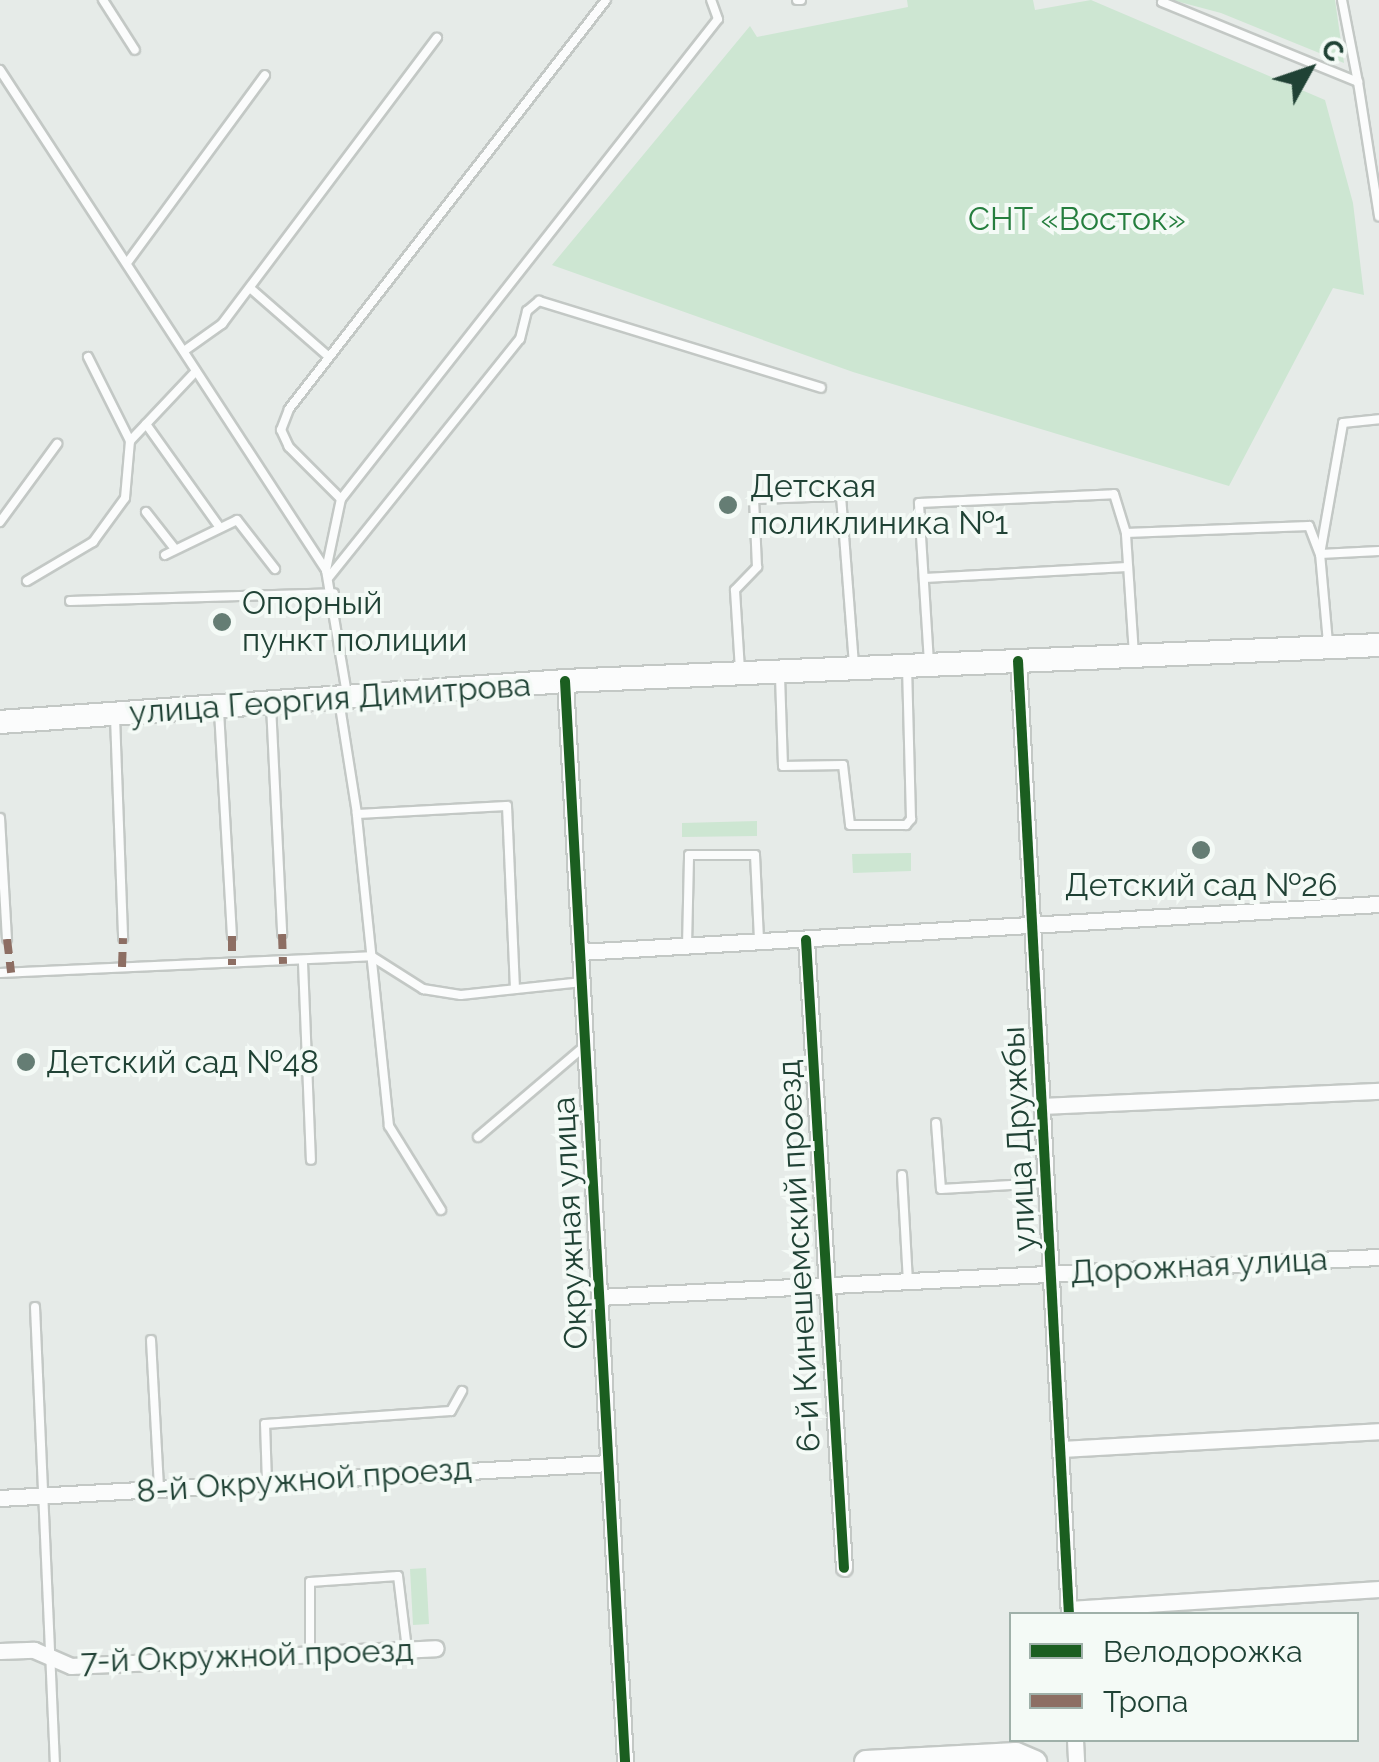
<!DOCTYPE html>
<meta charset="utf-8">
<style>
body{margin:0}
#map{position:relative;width:1379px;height:1762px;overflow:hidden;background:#e6ebe8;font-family:Raleway,sans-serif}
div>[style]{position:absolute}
.green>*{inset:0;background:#cde6d2}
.roads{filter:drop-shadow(2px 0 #c3c8c5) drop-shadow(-2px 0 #c3c8c5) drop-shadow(0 2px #c3c8c5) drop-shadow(0 -2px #c3c8c5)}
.lane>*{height:8px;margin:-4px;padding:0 4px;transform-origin:4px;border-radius:4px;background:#fbfcfc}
.street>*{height:15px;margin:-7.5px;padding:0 7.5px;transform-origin:7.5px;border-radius:7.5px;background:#fbfcfc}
.secondary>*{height:22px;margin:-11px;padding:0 11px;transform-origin:11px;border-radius:11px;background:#fbfcfc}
.quiet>*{height:8px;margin-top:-4px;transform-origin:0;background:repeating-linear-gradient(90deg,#8d6e63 0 15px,transparent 0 23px)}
.cycleway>*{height:10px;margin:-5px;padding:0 5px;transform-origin:5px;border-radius:5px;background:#1b5e20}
.dots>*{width:28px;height:28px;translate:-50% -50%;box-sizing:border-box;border:5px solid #f4faf6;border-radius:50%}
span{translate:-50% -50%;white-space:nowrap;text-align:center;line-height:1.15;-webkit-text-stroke:8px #f4faf6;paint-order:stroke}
.park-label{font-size:32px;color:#257e3e}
.poi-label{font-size:32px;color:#204235}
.left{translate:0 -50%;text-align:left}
.street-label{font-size:32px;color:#204235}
.legend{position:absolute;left:1009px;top:1612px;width:350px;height:130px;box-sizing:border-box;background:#f4faf6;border:2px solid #9fb0a9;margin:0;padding:12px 18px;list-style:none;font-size:30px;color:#204235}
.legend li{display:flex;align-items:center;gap:20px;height:50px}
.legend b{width:50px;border:2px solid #9fb0a9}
.north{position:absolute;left:1259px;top:20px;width:100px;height:100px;-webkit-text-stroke:8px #f4faf6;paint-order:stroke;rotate:50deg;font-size:28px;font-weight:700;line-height:40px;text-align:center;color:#204235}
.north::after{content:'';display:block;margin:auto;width:35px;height:45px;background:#204235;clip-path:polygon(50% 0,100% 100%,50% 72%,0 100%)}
</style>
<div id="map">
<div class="green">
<div style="clip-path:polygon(907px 0,1033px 0,1035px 10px,1091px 0,1325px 100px,1353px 203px,1364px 295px,1333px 288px,1229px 486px,853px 372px,552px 265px,750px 26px,757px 37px,908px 7px)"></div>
<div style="clip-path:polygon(1172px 0,1335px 0,1344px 63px,1221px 13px)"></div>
<div style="clip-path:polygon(757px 821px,757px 836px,682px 837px,682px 823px)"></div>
<div style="clip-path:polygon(911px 853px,911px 871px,853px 873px,852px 854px)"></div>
<div style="clip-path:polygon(426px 1568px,429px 1624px,413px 1625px,410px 1569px)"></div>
</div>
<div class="roads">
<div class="lane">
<div style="left:103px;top:0;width:59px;rotate:57.4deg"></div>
<div style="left:797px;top:0;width:4px"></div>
<div style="left:1342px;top:0;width:84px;rotate:79deg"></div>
<div style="left:1162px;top:2px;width:212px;rotate:22.2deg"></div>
<div style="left:1358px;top:82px;width:136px;rotate:81.1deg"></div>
<div style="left:0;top:70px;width:597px;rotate:56.9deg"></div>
<div style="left:326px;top:570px;width:126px;rotate:80.4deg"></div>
<div style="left:127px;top:263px;width:233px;rotate:-53.7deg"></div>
<div style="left:250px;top:288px;width:103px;rotate:41.1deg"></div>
<div style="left:184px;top:351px;width:47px;rotate:-35.4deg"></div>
<div style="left:222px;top:324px;width:358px;rotate:-53.1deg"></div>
<div style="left:88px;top:357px;width:94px;rotate:63.4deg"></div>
<div style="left:146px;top:424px;width:124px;rotate:54.5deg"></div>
<div style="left:341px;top:499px;width:74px;rotate:-135deg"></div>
<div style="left:289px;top:447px;width:19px;rotate:-115deg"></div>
<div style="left:281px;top:430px;width:22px;rotate:-69deg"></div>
<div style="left:289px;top:409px;width:517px;rotate:-52.22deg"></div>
<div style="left:146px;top:512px;width:47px;rotate:51.9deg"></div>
<div style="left:0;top:522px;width:97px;rotate:-53.8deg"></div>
<div style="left:165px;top:555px;width:80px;rotate:-25.9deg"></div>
<div style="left:237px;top:520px;width:62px;rotate:52.2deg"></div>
<div style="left:326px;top:570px;width:73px;rotate:-78.1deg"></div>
<div style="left:341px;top:499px;width:610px;rotate:-51.85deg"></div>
<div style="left:718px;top:19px;width:20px;rotate:-110deg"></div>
<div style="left:329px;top:577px;width:305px;rotate:-51.3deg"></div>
<div style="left:520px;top:339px;width:29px;rotate:-76deg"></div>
<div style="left:527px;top:311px;width:16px;rotate:-40deg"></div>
<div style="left:539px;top:301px;width:295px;rotate:17.1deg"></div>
<div style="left:924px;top:578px;width:204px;rotate:-3.1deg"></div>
<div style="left:27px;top:581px;width:77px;rotate:-30.6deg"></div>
<div style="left:93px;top:542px;width:54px;rotate:-54deg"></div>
<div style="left:125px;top:498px;width:57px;rotate:-85deg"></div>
<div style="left:130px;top:441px;width:96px;rotate:-46.7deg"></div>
<div style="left:70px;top:601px;width:264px;rotate:-1.7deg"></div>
<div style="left:1328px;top:643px;width:89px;rotate:-95.1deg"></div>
<div style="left:1320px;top:554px;width:133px;rotate:-80deg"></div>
<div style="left:1343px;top:423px;width:36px;rotate:-6deg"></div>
<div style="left:1134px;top:655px;width:122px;rotate:-93.8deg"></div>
<div style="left:1126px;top:533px;width:183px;rotate:-2.2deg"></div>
<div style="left:1309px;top:526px;width:30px;rotate:69deg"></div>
<div style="left:1320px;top:554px;width:59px;rotate:-2.9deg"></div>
<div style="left:929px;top:663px;width:160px;rotate:-93.6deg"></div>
<div style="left:919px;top:503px;width:195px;rotate:-2.6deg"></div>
<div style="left:1114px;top:494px;width:41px;rotate:72.9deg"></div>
<div style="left:740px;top:670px;width:80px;rotate:-93.6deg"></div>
<div style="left:735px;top:590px;width:32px;rotate:-46deg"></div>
<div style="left:757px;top:567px;width:68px;rotate:-92.5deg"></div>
<div style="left:754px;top:499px;width:87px;rotate:-2deg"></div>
<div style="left:841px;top:496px;width:169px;rotate:85.6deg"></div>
<div style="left:780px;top:676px;width:90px;rotate:88.1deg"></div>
<div style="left:783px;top:766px;width:60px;rotate:-1deg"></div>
<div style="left:843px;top:765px;width:60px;rotate:83.3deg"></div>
<div style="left:850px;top:825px;width:56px"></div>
<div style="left:906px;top:825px;width:8px;rotate:-50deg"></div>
<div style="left:911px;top:819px;width:148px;rotate:-91.5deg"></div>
<div style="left:339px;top:700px;width:115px;rotate:81deg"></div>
<div style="left:271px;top:705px;width:229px;rotate:87.2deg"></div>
<div style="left:219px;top:711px;width:225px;rotate:86.7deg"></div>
<div style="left:115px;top:717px;width:221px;rotate:87.9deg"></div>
<div style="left:0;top:818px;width:121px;rotate:86.7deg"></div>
<div style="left:687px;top:946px;width:91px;rotate:-88.7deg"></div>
<div style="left:689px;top:855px;width:66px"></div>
<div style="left:755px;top:855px;width:85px;rotate:87.3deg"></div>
<div style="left:303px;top:963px;width:197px;rotate:87.7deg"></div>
<div style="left:0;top:973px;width:371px;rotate:-2.6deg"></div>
<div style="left:371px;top:956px;width:62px;rotate:32.4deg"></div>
<div style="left:423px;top:989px;width:38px;rotate:9deg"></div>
<div style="left:461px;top:995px;width:122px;rotate:-6.1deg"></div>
<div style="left:936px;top:1123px;width:66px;rotate:85.7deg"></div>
<div style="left:941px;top:1189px;width:105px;rotate:-3.3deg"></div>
<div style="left:478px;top:1137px;width:140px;rotate:-40.4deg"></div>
<div style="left:902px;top:1175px;width:106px;rotate:86.8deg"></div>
<div style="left:441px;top:1210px;width:99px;rotate:-121.8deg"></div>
<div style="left:389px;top:1126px;width:314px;rotate:-95.9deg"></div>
<div style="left:357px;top:814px;width:150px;rotate:-3.1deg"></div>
<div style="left:507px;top:806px;width:183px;rotate:87.5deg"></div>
<div style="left:35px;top:1307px;width:455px;rotate:87.5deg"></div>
<div style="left:151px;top:1340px;width:149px;rotate:86.9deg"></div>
<div style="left:267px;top:1483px;width:59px;rotate:-91.9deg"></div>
<div style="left:265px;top:1424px;width:186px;rotate:-4deg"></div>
<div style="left:451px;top:1411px;width:23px;rotate:-61deg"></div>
<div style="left:310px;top:1654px;width:72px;rotate:-90deg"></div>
<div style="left:310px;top:1582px;width:88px;rotate:-3.9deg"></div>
<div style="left:398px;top:1576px;width:74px;rotate:83deg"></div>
</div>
<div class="street">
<div style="left:1018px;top:661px;width:954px;rotate:86.94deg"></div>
<div style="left:565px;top:681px;width:1083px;rotate:86.82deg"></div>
<div style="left:806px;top:940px;width:629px;rotate:86.54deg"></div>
<div style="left:580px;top:952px;width:800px;rotate:-3.44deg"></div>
<div style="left:1043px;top:1106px;width:336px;rotate:-2.6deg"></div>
<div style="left:599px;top:1297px;width:781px;rotate:-2.94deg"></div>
<div style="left:1060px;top:1449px;width:320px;rotate:-3.2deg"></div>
<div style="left:0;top:1498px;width:609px;rotate:-3.29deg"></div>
<div style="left:1069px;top:1609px;width:311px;rotate:-3.7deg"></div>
<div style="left:0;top:1651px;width:34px;rotate:-2deg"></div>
<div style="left:34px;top:1650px;width:40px;rotate:23.4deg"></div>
<div style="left:71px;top:1666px;width:365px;rotate:-2.8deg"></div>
<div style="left:1075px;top:1740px;width:22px;rotate:87deg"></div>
</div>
<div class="secondary">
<div style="left:0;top:722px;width:566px;rotate:-4.15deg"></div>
<div style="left:565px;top:681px;width:815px;rotate:-2.53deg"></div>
<div style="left:866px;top:1762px;width:150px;rotate:-3.1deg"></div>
<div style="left:1016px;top:1754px;width:21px;rotate:23deg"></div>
</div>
</div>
<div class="quiet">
<div style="left:282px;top:934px;width:30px;rotate:88deg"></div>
<div style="left:232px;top:936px;width:29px;rotate:90deg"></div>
<div style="left:7px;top:939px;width:34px;rotate:83deg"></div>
<div style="left:122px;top:967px;width:29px;rotate:-88deg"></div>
</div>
<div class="cycleway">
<div style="left:1018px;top:661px;width:954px;rotate:86.94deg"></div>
<div style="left:565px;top:681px;width:1083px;rotate:86.82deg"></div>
<div style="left:806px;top:940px;width:629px;rotate:86.54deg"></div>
</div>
<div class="dots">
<div style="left:728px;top:505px;background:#657d74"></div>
<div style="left:222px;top:622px;background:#657d74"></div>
<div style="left:1201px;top:850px;background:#657d74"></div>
<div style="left:26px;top:1062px;background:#657d74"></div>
</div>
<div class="park-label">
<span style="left:1077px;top:219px">СНТ «Восток»</span>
</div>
<div class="poi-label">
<span class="left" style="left:750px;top:505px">Детская<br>поликлиника №1</span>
<span class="left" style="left:242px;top:622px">Опорный<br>пункт полиции</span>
<span style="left:1201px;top:885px">Детский сад №26</span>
<span class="left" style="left:46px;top:1062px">Детский сад №48</span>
</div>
<div class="street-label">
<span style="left:330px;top:699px;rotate:-4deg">улица Георгия Димитрова</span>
<span style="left:1019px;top:1139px;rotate:-93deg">улица Дружбы</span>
<span style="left:570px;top:1223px;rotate:-93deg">Окружная улица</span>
<span style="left:799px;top:1256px;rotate:-93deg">6-й Кинешемский проезд</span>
<span style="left:1199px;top:1266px;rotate:-3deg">Дорожная улица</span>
<span style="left:304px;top:1480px;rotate:-4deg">8-й Окружной проезд</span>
<span style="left:247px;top:1656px;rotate:-2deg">7-й Окружной проезд</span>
</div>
<ul class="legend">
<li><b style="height:12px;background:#1b5e20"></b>Велодорожка</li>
<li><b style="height:12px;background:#8d6e63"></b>Тропа</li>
</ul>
<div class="north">С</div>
</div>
